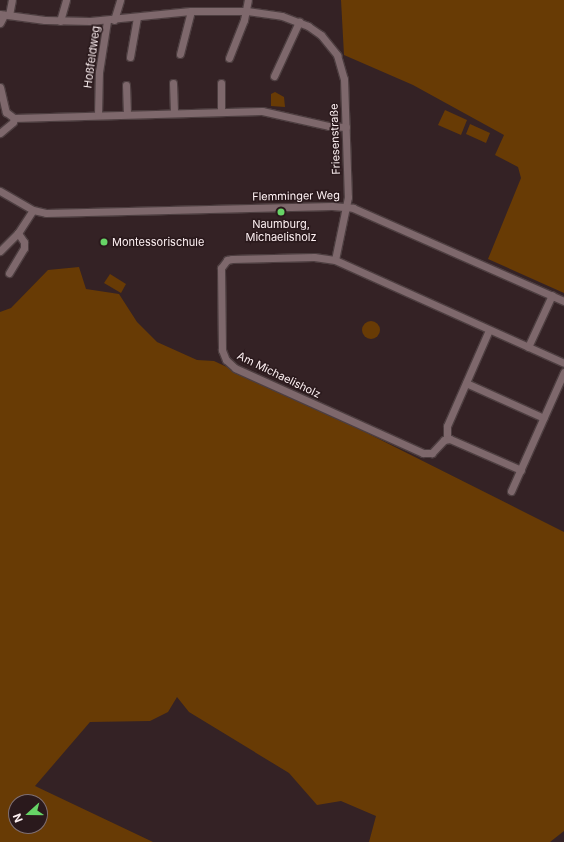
<!DOCTYPE html>
<meta charset="utf-8">
<style>
body{margin:0}
#map{position:relative;width:564px;height:842px;overflow:hidden;background:#342225;font-family:Inter,sans-serif}
div>[style]{position:absolute}
.green>*{inset:0;background:#683b05}
.round{border-radius:50%}
.roads{filter:drop-shadow(1px 0 #4d3e40) drop-shadow(-1px 0 #4d3e40) drop-shadow(0 1px #4d3e40) drop-shadow(0 -1px #4d3e40)}
.minor>*{height:7px;margin:-3.5px;padding:0 3.5px;transform-origin:3.5px;border-radius:3.5px;background:#7e686c}
.dots>*{width:11px;height:11px;translate:-50% -50%;box-sizing:border-box;border:2px solid #2a191c;border-radius:50%}
span{translate:-50% -50%;white-space:nowrap;text-align:center;line-height:1.15;-webkit-text-stroke:3px #2a191c;paint-order:stroke}
.street-label{font-size:11px;color:#fef1f3}
.poi-label{font-size:11px;color:#fef1f3}
.left{translate:0 -50%;text-align:left}
.north{position:absolute;left:8px;top:794px;width:40px;height:40px;box-sizing:border-box;background:#2a191c;border:1px solid #7f6f72;border-radius:50%;rotate:249deg;font-size:11px;font-weight:700;line-height:16px;text-align:center;color:#fef1f3}
.north::after{content:'';display:block;margin:auto;width:14px;height:18px;background:#67d466;clip-path:polygon(50% 0,100% 100%,50% 72%,0 100%)}
</style>
<div id="map">
<div class="green">
<div style="clip-path:polygon(341px 0,564px 0,564px 293px,488px 259px,521px 178px,518px 167px,495px 155px,504px 135px,413px 85px,344px 55px)"></div>
<div style="clip-path:polygon(275px 92px,284px 97px,285px 107px,271px 106px,271px 94px)"></div>
<div style="clip-path:polygon(445px 110px,467px 120px,461px 135px,438px 125px)"></div>
<div style="clip-path:polygon(470px 124px,490px 133px,486px 143px,466px 134px)"></div>
<div style="clip-path:polygon(evenodd,79px 267px,86px 289px,119px 294px,137px 322px,157px 342px,197px 360px,214px 361px,349px 424px,564px 532px,564px 831px,550px 842px,369px 842px,376px 816px,341px 801px,317px 805px,289px 773px,189px 712px,177px 697px,168px 712px,150px 721px,90px 722px,35px 786px,153px 842px,0 842px,0 312px,11px 308px,48px 270px,79px 267px,16px 802px,40px 802px,40px 826px,16px 826px,16px 802px)"></div>
<div style="clip-path:polygon(110px 274px,126px 284px,121px 293px,104px 283px)"></div>
<div class="round" style="left:362px;top:321px;width:18px;height:18px"></div>
</div>
<div class="roads">
<div class="minor">
<div style="left:0;top:14px;width:45px;rotate:7.6deg"></div>
<div style="left:45px;top:20px;width:45px;rotate:1.3deg"></div>
<div style="left:90px;top:21px;width:101px;rotate:-5.7deg"></div>
<div style="left:191px;top:11px;width:56px"></div>
<div style="left:247px;top:11px;width:35px;rotate:8deg"></div>
<div style="left:282px;top:16px;width:28px;rotate:21deg"></div>
<div style="left:308px;top:26px;width:16px;rotate:35deg"></div>
<div style="left:321px;top:35px;width:26px;rotate:51deg"></div>
<div style="left:337px;top:55px;width:25px;rotate:74deg"></div>
<div style="left:344px;top:79px;width:118px;rotate:88.1deg"></div>
<div style="left:348px;top:197px;width:64px;rotate:101.7deg"></div>
<div style="left:9px;top:15px;width:15px;rotate:-79deg"></div>
<div style="left:114px;top:20px;width:21px;rotate:-73deg"></div>
<div style="left:60px;top:21px;width:22px;rotate:-74deg"></div>
<div style="left:0;top:23px;width:9px;rotate:-63deg"></div>
<div style="left:180px;top:54px;width:44px;rotate:-75.7deg"></div>
<div style="left:130px;top:57px;width:40px;rotate:-80deg"></div>
<div style="left:229px;top:58px;width:41px;rotate:-68.5deg"></div>
<div style="left:244px;top:20px;width:20px;rotate:-79deg"></div>
<div style="left:274px;top:76px;width:60px;rotate:-65.2deg"></div>
<div style="left:173px;top:83px;width:30px;rotate:88deg"></div>
<div style="left:221px;top:83px;width:29px;rotate:90deg"></div>
<div style="left:126px;top:85px;width:29px;rotate:88deg"></div>
<div style="left:0;top:87px;width:26px;rotate:77deg"></div>
<div style="left:6px;top:112px;width:10px;rotate:37deg"></div>
<div style="left:14px;top:118px;width:248px;rotate:-1.6deg"></div>
<div style="left:262px;top:111px;width:69px;rotate:12.6deg"></div>
<div style="left:329px;top:126px;width:17px;rotate:3deg"></div>
<div style="left:98px;top:115px;width:43px;rotate:-88.7deg"></div>
<div style="left:99px;top:72px;width:52px;rotate:-81.1deg"></div>
<div style="left:0;top:133px;width:17px;rotate:-40deg"></div>
<div style="left:13px;top:122px;width:4px;rotate:-76deg"></div>
<div style="left:0;top:191px;width:38px;rotate:30deg"></div>
<div style="left:33px;top:210px;width:13px;rotate:13deg"></div>
<div style="left:46px;top:213px;width:286px;rotate:-1.4deg"></div>
<div style="left:332px;top:206px;width:21px;rotate:5deg"></div>
<div style="left:353px;top:208px;width:231px;rotate:23.8deg"></div>
<div style="left:0;top:251px;width:25px;rotate:-45deg"></div>
<div style="left:18px;top:233px;width:27px;rotate:-57deg"></div>
<div style="left:9px;top:273px;width:29px;rotate:-59deg"></div>
<div style="left:24px;top:248px;width:6px;rotate:-90deg"></div>
<div style="left:24px;top:242px;width:11px;rotate:-124deg"></div>
<div style="left:528px;top:347px;width:57px;rotate:-65.2deg"></div>
<div style="left:466px;top:383px;width:85px;rotate:24.2deg"></div>
<div style="left:447px;top:438px;width:12px;rotate:-90deg"></div>
<div style="left:447px;top:426px;width:105px;rotate:-66.4deg"></div>
<div style="left:521px;top:470px;width:77px;rotate:-156.4deg"></div>
<div style="left:450px;top:439px;width:6px;rotate:171deg"></div>
<div style="left:444px;top:440px;width:18px;rotate:133deg"></div>
<div style="left:432px;top:453px;width:9px;rotate:180deg"></div>
<div style="left:423px;top:453px;width:206px;rotate:-155.7deg"></div>
<div style="left:235px;top:368px;width:12px;rotate:-138deg"></div>
<div style="left:226px;top:360px;width:11px;rotate:-112deg"></div>
<div style="left:222px;top:350px;width:82px;rotate:-90.7deg"></div>
<div style="left:221px;top:268px;width:10px;rotate:-53deg"></div>
<div style="left:227px;top:260px;width:5px;rotate:-11deg"></div>
<div style="left:232px;top:259px;width:82px;rotate:-1.4deg"></div>
<div style="left:314px;top:257px;width:21px;rotate:8deg"></div>
<div style="left:335px;top:260px;width:251px;rotate:24.2deg"></div>
<div style="left:511px;top:491px;width:130px;rotate:-66deg"></div>
</div>
</div>
<div class="dots">
<div style="left:281px;top:212px;background:#67d466"></div>
<div style="left:104px;top:242px;background:#67d466"></div>
</div>
<div class="street-label">
<span style="left:92px;top:57px;rotate:-82deg">Hoßfeldweg</span>
<span style="left:335px;top:139px;rotate:-92deg">Friesenstraße</span>
<span style="left:296px;top:196px;rotate:-1deg">Flemminger Weg</span>
<span style="left:279px;top:375px;rotate:26deg">Am Michaelisholz</span>
</div>
<div class="poi-label">
<span style="left:281px;top:231px">Naumburg,<br>Michaelisholz</span>
<span class="left" style="left:112px;top:242px">Montessorischule</span>
</div>
<div class="north">N</div>
</div>
